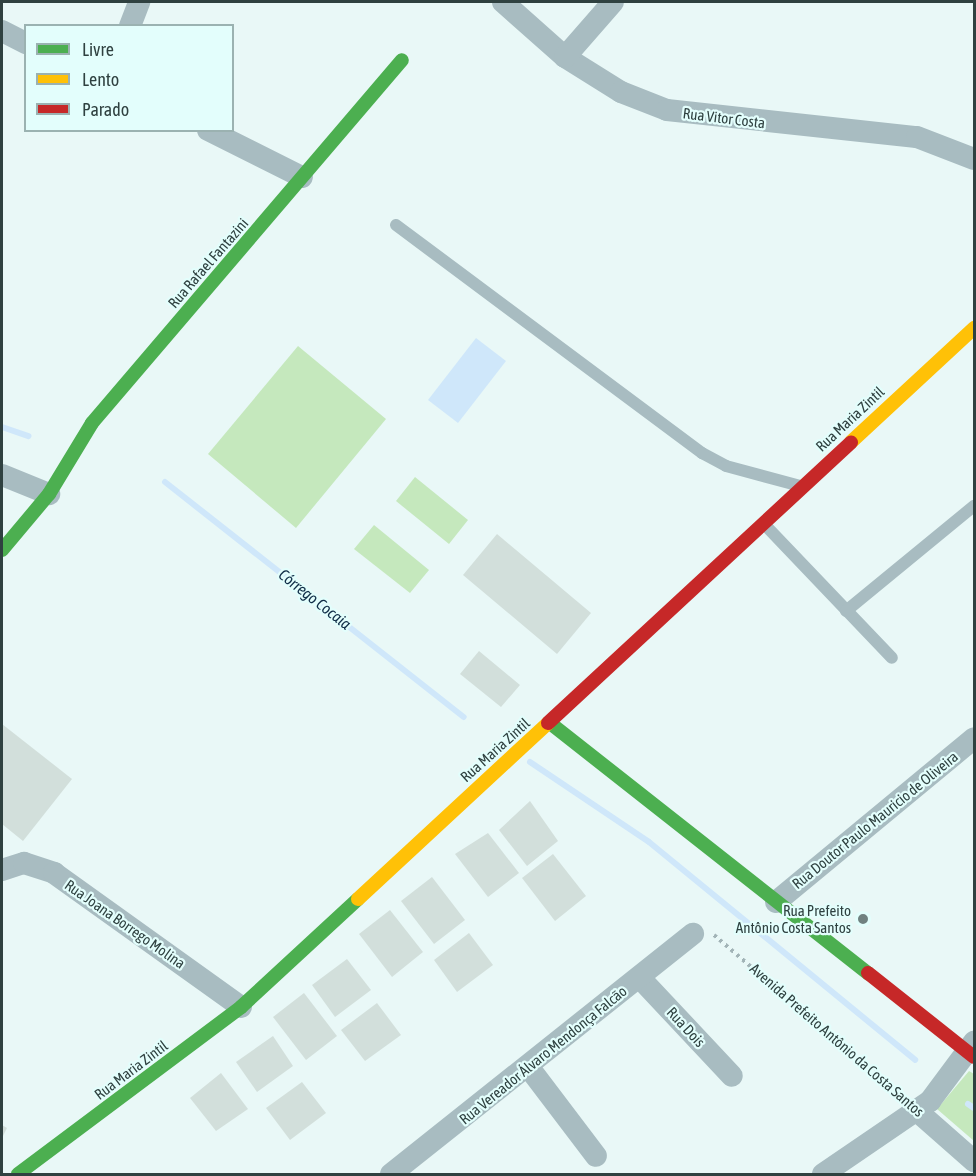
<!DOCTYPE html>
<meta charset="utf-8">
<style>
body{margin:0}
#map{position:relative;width:976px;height:1176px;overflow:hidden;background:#e9f8f7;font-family:"Asap Condensed",sans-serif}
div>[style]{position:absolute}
.green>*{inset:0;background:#c5e8bd}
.water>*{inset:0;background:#cfe7fa}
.stream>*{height:6px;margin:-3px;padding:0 3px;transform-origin:3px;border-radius:3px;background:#cfe7fa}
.building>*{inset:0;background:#d2dfdb}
.path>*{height:4px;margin-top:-2px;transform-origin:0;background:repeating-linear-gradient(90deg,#a2b4b7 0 3px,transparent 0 7.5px)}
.lane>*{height:12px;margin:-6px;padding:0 6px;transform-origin:6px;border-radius:6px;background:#a8bcc1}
.street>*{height:22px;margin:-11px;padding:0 11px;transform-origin:11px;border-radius:11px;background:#a8bcc1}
.fast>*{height:14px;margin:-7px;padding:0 7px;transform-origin:7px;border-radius:7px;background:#4caf50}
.slow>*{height:14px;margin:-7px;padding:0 7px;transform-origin:7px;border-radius:7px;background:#ffc107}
.jam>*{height:14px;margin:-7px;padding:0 7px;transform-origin:7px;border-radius:7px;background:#c62828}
.dots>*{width:16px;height:16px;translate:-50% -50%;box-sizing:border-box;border:3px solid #e3fefc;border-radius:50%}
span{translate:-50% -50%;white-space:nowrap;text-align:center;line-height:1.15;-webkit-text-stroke:4.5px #e3fefc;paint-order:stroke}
.street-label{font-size:15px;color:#2f4140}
.poi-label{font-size:15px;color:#2f4140}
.right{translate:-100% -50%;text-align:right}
.water-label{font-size:16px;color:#102d47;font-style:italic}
.frame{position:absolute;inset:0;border:3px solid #2f4140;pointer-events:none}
.legend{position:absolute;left:24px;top:24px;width:210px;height:108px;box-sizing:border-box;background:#e3fefc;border:2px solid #9bb2b1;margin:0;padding:8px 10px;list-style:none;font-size:18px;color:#2f4140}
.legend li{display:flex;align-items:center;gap:12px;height:30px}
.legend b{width:30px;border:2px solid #9bb2b1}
</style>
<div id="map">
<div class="green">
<div style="clip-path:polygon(298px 346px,386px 419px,296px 528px,208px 454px)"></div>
<div style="clip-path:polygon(415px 477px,468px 520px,449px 544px,396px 501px)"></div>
<div style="clip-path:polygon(374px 525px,429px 570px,410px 593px,354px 549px)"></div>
<div style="clip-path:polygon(969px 1071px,974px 1074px,974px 1141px,937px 1109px)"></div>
</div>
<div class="water">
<div style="clip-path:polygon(476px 338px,506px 361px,458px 423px,428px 400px)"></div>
</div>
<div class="stream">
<div style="left:2px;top:427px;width:28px;rotate:19deg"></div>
<div style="left:165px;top:482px;width:380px;rotate:38.2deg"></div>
<div style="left:530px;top:762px;width:143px;rotate:33.9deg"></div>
<div style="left:649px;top:842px;width:344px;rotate:39.3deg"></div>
<div style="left:968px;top:1104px;width:7px;rotate:34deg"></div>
</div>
<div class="building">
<div style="clip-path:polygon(497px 534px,591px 613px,557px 654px,463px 575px)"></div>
<div style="clip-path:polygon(479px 651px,520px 685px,501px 707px,460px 674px)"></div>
<div style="clip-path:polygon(2px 724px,72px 779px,23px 841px,2px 824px)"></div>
<div style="clip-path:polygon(530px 801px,558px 841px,527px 866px,499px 830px)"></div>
<div style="clip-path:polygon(488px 833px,519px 873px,488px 897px,455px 854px)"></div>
<div style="clip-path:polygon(553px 854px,586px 896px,555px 921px,522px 878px)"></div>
<div style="clip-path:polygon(432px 877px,465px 920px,434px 944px,401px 901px)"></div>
<div style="clip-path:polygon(390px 910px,423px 952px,392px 977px,359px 934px)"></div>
<div style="clip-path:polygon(469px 933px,493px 965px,457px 992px,434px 960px)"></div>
<div style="clip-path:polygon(347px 959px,371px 990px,335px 1017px,312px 985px)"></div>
<div style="clip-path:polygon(304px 993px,337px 1036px,306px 1060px,273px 1017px)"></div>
<div style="clip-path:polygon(377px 1003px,401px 1035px,365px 1061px,341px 1030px)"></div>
<div style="clip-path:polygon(273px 1036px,293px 1066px,257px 1092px,236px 1062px)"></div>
<div style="clip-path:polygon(221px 1073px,248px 1109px,216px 1131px,190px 1098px)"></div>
<div style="clip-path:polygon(302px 1082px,326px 1113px,290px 1140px,266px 1108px)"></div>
<div style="clip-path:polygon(2px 1125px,7px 1128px,2px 1138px)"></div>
</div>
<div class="path">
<div style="left:714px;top:935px;width:247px;rotate:40.7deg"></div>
</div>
<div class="lane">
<div style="left:396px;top:225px;width:382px;rotate:36.7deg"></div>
<div style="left:702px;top:453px;width:27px;rotate:28deg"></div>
<div style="left:726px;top:466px;width:77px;rotate:15.1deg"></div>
<div style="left:764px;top:524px;width:185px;rotate:46.3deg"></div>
<div style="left:846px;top:611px;width:166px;rotate:-39.4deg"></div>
</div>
<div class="street">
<div style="left:503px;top:2px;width:83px;rotate:41.6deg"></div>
<div style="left:565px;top:57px;width:66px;rotate:32deg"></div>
<div style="left:621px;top:92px;width:49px;rotate:21.4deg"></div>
<div style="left:667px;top:110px;width:251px;rotate:6.2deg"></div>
<div style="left:917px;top:137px;width:61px;rotate:21.1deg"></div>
<div style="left:130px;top:26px;width:26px;rotate:-69deg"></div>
<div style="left:2px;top:31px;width:27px;rotate:27deg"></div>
<div style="left:565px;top:57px;width:73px;rotate:-48.9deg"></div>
<div style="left:208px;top:130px;width:105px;rotate:26.6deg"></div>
<div style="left:2px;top:475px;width:51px;rotate:22deg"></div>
<div style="left:2px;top:870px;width:23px;rotate:-18deg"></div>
<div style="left:24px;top:863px;width:32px;rotate:18deg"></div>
<div style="left:54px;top:873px;width:230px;rotate:35.6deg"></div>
<div style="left:776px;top:902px;width:257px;rotate:-39.6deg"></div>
<div style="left:640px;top:978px;width:134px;rotate:46.8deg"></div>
<div style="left:530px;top:1069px;width:109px;rotate:52.8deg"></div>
<div style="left:917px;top:1111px;width:76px;rotate:41.3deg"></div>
<div style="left:391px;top:1174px;width:386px;rotate:-38.5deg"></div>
<div style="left:823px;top:1174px;width:130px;rotate:-34.3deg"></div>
<div style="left:930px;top:1101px;width:74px;rotate:-53.3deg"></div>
</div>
<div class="fast">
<div style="left:2px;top:550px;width:73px;rotate:-50deg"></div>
<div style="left:49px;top:494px;width:83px;rotate:-58.8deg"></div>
<div style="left:92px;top:423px;width:477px;rotate:-49.5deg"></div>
<div style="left:550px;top:723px;width:405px;rotate:38.2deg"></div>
<div style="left:18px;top:1174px;width:279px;rotate:-36.8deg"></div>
<div style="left:241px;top:1007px;width:159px;rotate:-42.7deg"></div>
</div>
<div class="slow">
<div style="left:851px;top:442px;width:168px;rotate:-42.8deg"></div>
<div style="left:358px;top:899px;width:259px;rotate:-42.8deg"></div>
</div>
<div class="jam">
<div style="left:548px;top:723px;width:413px;rotate:-42.8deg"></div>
<div style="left:868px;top:973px;width:135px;rotate:38.4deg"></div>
</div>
<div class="dots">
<div style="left:863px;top:919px;background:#708180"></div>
</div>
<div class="street-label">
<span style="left:724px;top:118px;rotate:7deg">Rua Vitor Costa</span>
<span style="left:208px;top:263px;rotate:-49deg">Rua Rafael Fantazini</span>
<span style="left:850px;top:419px;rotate:-43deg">Rua Maria Zintil</span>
<span style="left:495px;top:750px;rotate:-42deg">Rua Maria Zintil</span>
<span style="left:875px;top:820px;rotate:-39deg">Rua Doutor Paulo Mauricio de Oliveira</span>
<span style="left:125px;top:924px;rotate:35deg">Rua Joana Borrego Molina</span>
<span style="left:686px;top:1027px;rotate:47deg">Rua Dois</span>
<span style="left:837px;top:1040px;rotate:41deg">Avenida Prefeito Antônio da Costa Santos</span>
<span style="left:543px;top:1055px;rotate:-39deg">Rua Vereador Álvaro Mendonça Falcão</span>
<span style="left:131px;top:1070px;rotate:-37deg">Rua Maria Zintil</span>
</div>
<div class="poi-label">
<span class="right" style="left:851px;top:919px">Rua Prefeito<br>Antônio Costa Santos</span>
</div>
<div class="water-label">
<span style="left:315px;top:599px;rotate:38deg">Córrego Cocaia</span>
</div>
<div class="frame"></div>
<ul class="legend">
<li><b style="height:8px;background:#4caf50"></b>Livre</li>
<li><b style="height:8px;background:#ffc107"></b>Lento</li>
<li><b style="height:8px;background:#c62828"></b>Parado</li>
</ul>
</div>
